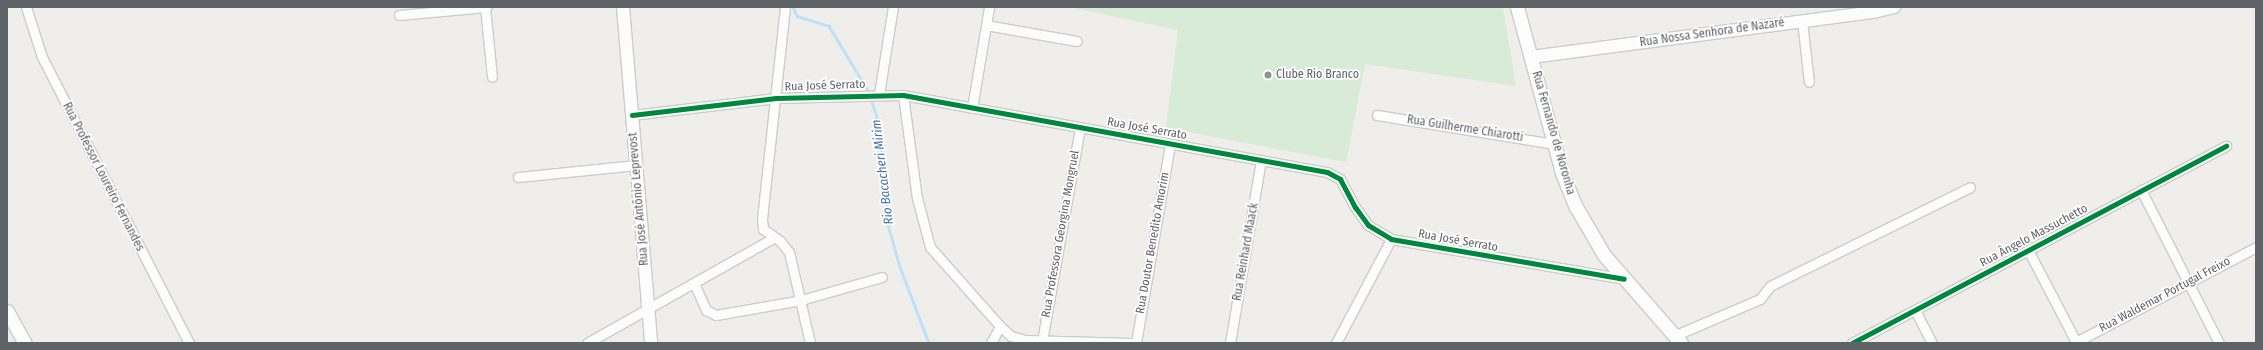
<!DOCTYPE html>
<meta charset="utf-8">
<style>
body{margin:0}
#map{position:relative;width:2263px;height:350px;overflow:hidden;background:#efeeea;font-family:"Fira Sans Condensed",sans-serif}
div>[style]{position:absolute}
.green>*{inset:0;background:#d8ebd6}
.stream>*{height:2.5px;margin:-1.25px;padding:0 1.25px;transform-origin:1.25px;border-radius:1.25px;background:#bfe0f9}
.roads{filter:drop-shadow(1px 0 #cbcccc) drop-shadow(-1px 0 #cbcccc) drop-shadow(0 1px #cbcccc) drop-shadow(0 -1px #cbcccc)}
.minor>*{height:9px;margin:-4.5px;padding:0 4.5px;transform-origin:4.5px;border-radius:4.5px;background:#fdfcfc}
.tertiary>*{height:12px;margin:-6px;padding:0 6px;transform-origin:6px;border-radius:6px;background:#fdfcfc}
.secondary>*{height:13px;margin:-6.5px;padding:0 6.5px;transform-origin:6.5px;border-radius:6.5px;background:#fdfcfc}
.cycleway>*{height:5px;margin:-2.5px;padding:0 2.5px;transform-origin:2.5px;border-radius:2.5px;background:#00873e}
.dots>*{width:11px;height:11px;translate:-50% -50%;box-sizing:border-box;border:2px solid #fff;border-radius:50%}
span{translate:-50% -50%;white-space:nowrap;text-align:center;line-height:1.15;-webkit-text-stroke:3.5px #fff;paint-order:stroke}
.street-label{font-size:12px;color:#5f6368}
.poi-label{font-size:12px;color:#5f6368}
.left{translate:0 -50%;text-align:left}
.water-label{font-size:13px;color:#4174aa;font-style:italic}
.frame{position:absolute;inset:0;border:8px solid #5f6368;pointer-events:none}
</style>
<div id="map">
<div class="green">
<div style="clip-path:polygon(1069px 7px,1503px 7px,1516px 86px,1365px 64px,1346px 162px,1166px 128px,1178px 30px)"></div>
</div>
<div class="stream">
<div style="left:793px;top:7px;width:10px;rotate:66deg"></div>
<div style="left:797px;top:16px;width:34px;rotate:17deg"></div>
<div style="left:829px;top:26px;width:79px;rotate:58.9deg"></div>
<div style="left:871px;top:98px;width:27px;rotate:73deg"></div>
<div style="left:879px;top:124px;width:104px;rotate:84.5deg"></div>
<div style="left:889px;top:228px;width:41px;rotate:74.2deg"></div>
<div style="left:900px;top:267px;width:81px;rotate:69.1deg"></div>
</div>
<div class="roads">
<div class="minor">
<div style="left:26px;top:7px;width:52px;rotate:72.3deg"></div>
<div style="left:42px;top:57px;width:322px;rotate:62.8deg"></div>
<div style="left:485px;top:7px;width:70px;rotate:84.3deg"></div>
<div style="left:785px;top:7px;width:213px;rotate:96.2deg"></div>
<div style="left:762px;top:219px;width:10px;rotate:84deg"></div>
<div style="left:763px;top:229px;width:21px;rotate:35deg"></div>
<div style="left:780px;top:241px;width:14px;rotate:51deg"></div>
<div style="left:789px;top:252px;width:93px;rotate:77deg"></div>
<div style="left:399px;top:15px;width:88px;rotate:-5.2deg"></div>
<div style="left:1802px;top:21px;width:61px;rotate:83.5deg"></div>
<div style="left:986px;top:25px;width:92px;rotate:10deg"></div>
<div style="left:879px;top:94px;width:88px;rotate:-80.9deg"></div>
<div style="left:903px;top:95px;width:104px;rotate:82.3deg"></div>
<div style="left:917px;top:198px;width:51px;rotate:75.1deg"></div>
<div style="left:930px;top:247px;width:106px;rotate:48.5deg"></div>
<div style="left:1000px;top:326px;width:15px;rotate:42deg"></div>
<div style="left:1011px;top:336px;width:15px;rotate:16deg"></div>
<div style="left:1025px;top:340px;width:107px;rotate:1.6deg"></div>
<div style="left:972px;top:108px;width:102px;rotate:-80.4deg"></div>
<div style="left:632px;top:115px;width:145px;rotate:-6.7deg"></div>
<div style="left:776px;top:98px;width:127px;rotate:-1.4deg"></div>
<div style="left:903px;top:95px;width:431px;rotate:10.3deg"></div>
<div style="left:1327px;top:172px;width:15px;rotate:28deg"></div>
<div style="left:1340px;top:179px;width:32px;rotate:62deg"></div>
<div style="left:1355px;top:207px;width:22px;rotate:54deg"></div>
<div style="left:1368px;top:225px;width:27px;rotate:31deg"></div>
<div style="left:1391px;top:239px;width:236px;rotate:9.7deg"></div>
<div style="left:1377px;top:115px;width:179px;rotate:9.3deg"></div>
<div style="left:518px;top:177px;width:119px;rotate:-5.8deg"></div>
<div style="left:2141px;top:190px;width:172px;rotate:63deg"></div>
<div style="left:2028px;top:250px;width:104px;rotate:62.4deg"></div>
<div style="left:694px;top:283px;width:30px;rotate:66deg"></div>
<div style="left:706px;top:310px;width:11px;rotate:27deg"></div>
<div style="left:716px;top:315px;width:86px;rotate:-10deg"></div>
<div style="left:801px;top:300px;width:84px;rotate:-15.9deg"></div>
<div style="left:1915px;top:310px;width:37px;rotate:63deg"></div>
<div style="left:1676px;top:335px;width:91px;rotate:-23.2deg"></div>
<div style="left:1760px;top:299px;width:16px;rotate:-52deg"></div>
<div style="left:1770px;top:286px;width:223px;rotate:-26.3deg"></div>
<div style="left:1042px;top:341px;width:217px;rotate:-79.9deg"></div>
<div style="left:587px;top:343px;width:214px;rotate:-29.4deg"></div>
<div style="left:991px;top:343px;width:19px;rotate:-62deg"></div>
<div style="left:1136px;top:343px;width:202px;rotate:-80.3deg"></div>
<div style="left:1230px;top:343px;width:186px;rotate:-80.4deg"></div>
<div style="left:1336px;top:343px;width:118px;rotate:-62.1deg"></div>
<div style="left:1852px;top:343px;width:423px;rotate:-27.8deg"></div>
<div style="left:2074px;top:343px;width:206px;rotate:-27.8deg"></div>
</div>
<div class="tertiary">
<div style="left:623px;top:7px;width:337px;rotate:85.2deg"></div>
<div style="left:1531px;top:57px;width:346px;rotate:-7.5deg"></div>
<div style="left:1874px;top:12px;width:21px;rotate:-14deg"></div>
</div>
<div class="secondary">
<div style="left:1517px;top:7px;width:172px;rotate:74.8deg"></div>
<div style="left:1562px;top:173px;width:37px;rotate:68deg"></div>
<div style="left:1576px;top:207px;width:56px;rotate:59.7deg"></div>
<div style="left:1604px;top:255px;width:117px;rotate:48.8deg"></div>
<div style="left:7px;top:311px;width:37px;rotate:61deg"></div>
</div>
</div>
<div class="cycleway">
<div style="left:632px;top:115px;width:145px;rotate:-6.7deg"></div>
<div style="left:776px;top:98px;width:127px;rotate:-1.4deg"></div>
<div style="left:903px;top:95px;width:431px;rotate:10.3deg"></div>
<div style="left:1327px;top:172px;width:15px;rotate:28deg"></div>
<div style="left:1340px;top:179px;width:32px;rotate:62deg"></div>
<div style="left:1355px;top:207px;width:22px;rotate:54deg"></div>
<div style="left:1368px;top:225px;width:27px;rotate:31deg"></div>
<div style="left:1391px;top:239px;width:236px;rotate:9.7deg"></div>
<div style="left:1852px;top:343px;width:423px;rotate:-27.8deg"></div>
</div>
<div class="dots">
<div style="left:1268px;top:75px;background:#919496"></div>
</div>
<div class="street-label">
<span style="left:1712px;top:33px;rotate:-8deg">Rua Nossa Senhora de Nazaré</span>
<span style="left:825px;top:86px;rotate:-2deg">Rua José Serrato</span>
<span style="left:1147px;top:129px;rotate:10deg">Rua José Serrato</span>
<span style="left:1465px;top:129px;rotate:9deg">Rua Guilherme Chiarotti</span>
<span style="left:1553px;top:133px;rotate:74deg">Rua Fernando de Noronha</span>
<span style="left:103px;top:177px;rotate:63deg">Rua Professor Loureiro Fernandes</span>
<span style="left:639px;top:199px;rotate:-95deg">Rua José Antônio Leprevost</span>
<span style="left:1061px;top:234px;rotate:-80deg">Rua Professora Georgina Mongruel</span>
<span style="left:2034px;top:236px;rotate:-28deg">Rua Ângelo Massuchetto</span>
<span style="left:1458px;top:241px;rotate:10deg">Rua José Serrato</span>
<span style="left:1153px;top:243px;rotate:-80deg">Rua Doutor Benedito Amorim</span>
<span style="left:1246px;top:252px;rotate:-80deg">Rua Reinhard Maack</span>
<span style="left:2165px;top:295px;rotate:-28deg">Rua Waldemar Portugal Freixo</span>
</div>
<div class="poi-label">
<span class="left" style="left:1276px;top:75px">Clube Rio Branco</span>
</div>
<div class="water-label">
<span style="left:883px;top:172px;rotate:-97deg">Rio Bacacheri Mirim</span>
</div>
<div class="frame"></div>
</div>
